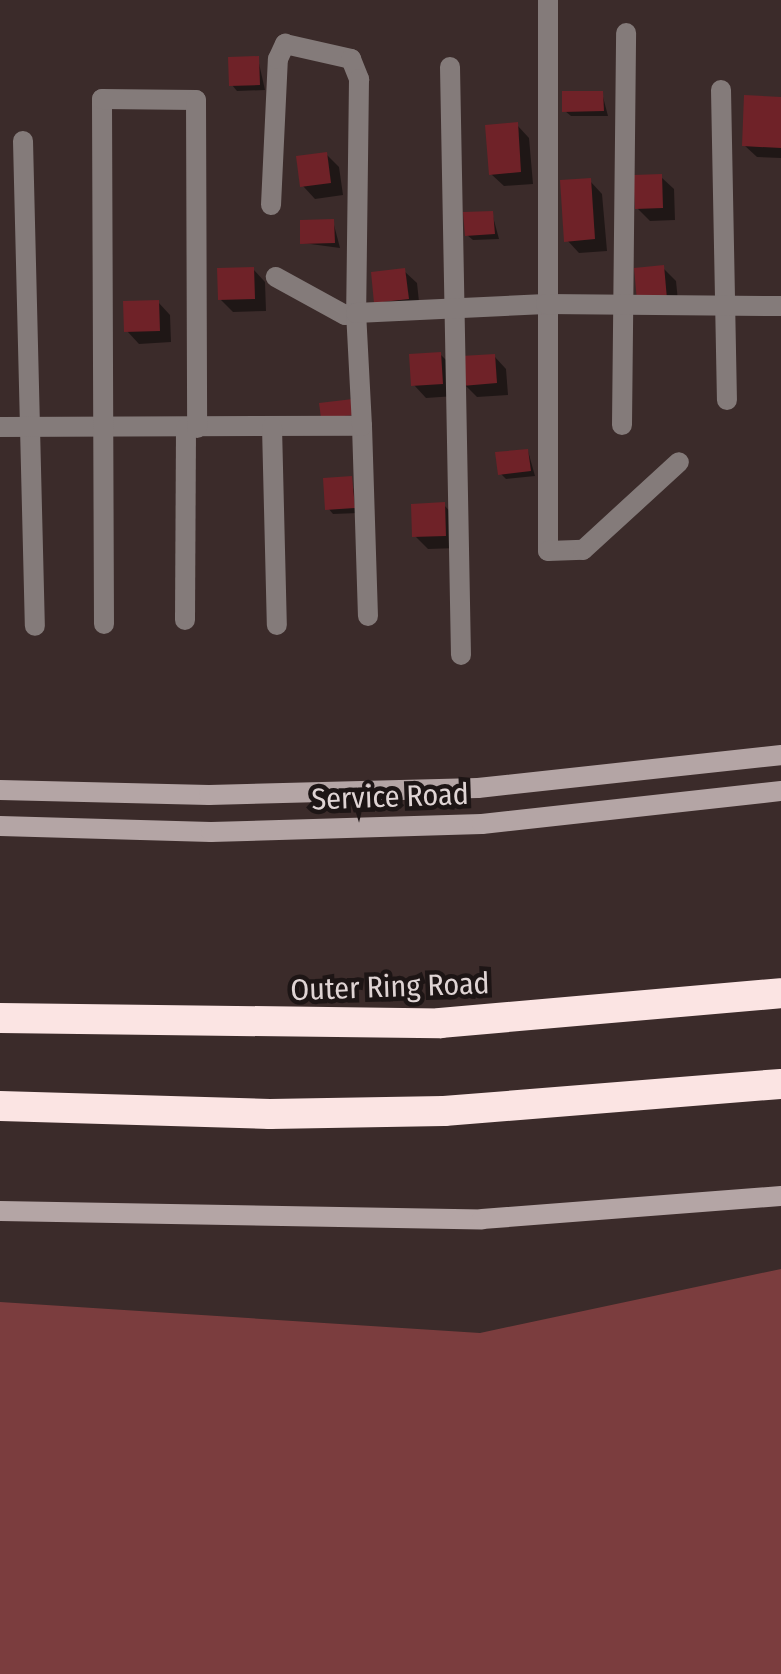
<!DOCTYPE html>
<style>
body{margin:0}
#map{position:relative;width:781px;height:1674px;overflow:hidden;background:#3b2b2a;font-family:"Fira Sans Condensed",sans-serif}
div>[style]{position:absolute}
.green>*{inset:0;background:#7b3d3e}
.shadow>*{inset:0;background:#0007}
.building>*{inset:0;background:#6f2228}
.minor>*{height:20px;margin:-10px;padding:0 10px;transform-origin:10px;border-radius:10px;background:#847b7a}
.secondary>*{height:20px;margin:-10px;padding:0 10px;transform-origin:10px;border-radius:10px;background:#b4a5a5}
.motorway>*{height:30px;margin:-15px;padding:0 15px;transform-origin:15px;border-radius:15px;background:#fbe4e3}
span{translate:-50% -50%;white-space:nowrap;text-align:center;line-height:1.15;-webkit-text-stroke:9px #1d1515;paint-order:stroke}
.street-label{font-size:30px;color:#dfd4d4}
</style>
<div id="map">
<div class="green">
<div style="clip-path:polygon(781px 1269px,781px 1674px,0 1674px,0 1302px,480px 1333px)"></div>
</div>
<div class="shadow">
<div style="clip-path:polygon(258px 59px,265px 90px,237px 91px,232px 85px)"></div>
<div style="clip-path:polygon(602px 93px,608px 116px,571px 116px,565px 111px)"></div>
<div style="clip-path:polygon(781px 100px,781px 158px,757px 157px,744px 145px)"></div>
<div style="clip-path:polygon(517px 125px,529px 138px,533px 184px,504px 186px,491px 174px)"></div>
<div style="clip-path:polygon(327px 155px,339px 167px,343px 195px,315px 199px,303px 186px)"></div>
<div style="clip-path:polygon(661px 177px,674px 189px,675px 220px,650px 221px,637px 208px)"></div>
<div style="clip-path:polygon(590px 181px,602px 194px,607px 251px,579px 253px,567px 240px)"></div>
<div style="clip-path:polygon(492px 213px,499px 239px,473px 240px,467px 235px)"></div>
<div style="clip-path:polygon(333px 221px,340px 248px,303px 243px)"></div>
<div style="clip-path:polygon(663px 268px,676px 281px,679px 311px,652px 312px)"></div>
<div style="clip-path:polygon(253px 269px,265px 282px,266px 311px,233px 312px,220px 299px)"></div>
<div style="clip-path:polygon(404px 271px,417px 283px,420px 311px,376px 302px)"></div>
<div style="clip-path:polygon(158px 302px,170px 315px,171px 342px,139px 344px,127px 331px)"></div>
<div style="clip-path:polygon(440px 354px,453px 367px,455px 396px,426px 398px,414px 385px)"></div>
<div style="clip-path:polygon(494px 356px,506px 369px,508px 395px,477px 397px,465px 385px)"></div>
<div style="clip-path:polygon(528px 451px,535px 476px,506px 479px,500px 473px)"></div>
<div style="clip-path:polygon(351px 479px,359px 513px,333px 514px,328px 508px)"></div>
<div style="clip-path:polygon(444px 505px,456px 518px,458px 548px,428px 549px,415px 536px)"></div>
</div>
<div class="building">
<div style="clip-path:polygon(259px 56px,260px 85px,229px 86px,228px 57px)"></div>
<div style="clip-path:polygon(562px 91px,603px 91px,604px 111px,562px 112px)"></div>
<div style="clip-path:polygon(744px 95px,781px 97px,781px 148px,742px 146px)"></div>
<div style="clip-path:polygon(518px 122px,521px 172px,489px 175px,485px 125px)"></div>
<div style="clip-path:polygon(327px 152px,331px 183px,300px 187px,296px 156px)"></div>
<div style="clip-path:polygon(662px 174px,663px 208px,635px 209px,633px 175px)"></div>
<div style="clip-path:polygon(591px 178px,595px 239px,564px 242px,560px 180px)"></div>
<div style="clip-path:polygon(493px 211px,495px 234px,465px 236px,463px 212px)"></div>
<div style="clip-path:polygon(334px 219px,335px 243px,300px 244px,300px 220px)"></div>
<div style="clip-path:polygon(664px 265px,667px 299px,637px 301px,634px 268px)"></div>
<div style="clip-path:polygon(254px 267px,255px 299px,218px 300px,217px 268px)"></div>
<div style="clip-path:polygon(405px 268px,409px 299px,374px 303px,371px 272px)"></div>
<div style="clip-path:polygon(159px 300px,160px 331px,124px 332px,123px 301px)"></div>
<div style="clip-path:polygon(441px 352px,443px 384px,411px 386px,409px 354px)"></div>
<div style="clip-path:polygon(495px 354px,497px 383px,462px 386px,461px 356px)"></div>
<div style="clip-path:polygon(353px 399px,355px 415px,321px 418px,319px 403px)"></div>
<div style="clip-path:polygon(528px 449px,531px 471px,498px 475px,495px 452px)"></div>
<div style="clip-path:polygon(352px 476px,355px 508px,325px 510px,323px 478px)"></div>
<div style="clip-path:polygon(445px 502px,446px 536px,412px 537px,411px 504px)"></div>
</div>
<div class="minor">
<div style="left:548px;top:0;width:551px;rotate:90deg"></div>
<div style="left:548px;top:551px;width:35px;rotate:-2deg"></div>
<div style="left:583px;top:550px;width:130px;rotate:-42.5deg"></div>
<div style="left:450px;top:67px;width:588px;rotate:88.93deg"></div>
<div style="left:721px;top:90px;width:310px;rotate:88.9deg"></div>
<div style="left:23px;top:141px;width:485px;rotate:88.6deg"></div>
<div style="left:271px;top:205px;width:146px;rotate:-87.3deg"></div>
<div style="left:278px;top:59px;width:17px;rotate:-65deg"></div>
<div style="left:285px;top:44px;width:68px;rotate:12.8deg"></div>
<div style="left:351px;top:59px;width:22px;rotate:68deg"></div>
<div style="left:359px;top:79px;width:234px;rotate:90.7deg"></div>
<div style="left:356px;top:313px;width:11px;rotate:170deg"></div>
<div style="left:345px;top:315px;width:79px;rotate:-151.2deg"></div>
<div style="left:622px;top:425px;width:392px;rotate:-89.4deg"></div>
<div style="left:362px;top:426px;width:190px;rotate:88.2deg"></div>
<div style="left:0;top:427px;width:362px;rotate:-0.2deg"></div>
<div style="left:362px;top:426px;width:113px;rotate:-93deg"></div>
<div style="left:356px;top:313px;width:190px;rotate:-2.7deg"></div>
<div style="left:546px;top:304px;width:235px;rotate:0.5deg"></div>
<div style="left:272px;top:427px;width:198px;rotate:88.6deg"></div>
<div style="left:185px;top:620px;width:192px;rotate:-89.7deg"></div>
<div style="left:104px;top:624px;width:525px;rotate:-90.22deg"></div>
<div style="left:102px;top:99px;width:94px;rotate:0.6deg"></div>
<div style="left:196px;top:100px;width:328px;rotate:89.8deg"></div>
</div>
<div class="secondary">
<div style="left:0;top:790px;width:209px;rotate:1.4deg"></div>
<div style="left:209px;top:795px;width:269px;rotate:-1.5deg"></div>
<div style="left:478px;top:788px;width:305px;rotate:-6.2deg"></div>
<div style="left:0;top:826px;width:211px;rotate:1.6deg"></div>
<div style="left:211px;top:832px;width:271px;rotate:-1.7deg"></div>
<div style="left:482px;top:824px;width:301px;rotate:-6.3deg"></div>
<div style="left:0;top:1211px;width:482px;rotate:1deg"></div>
<div style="left:482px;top:1219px;width:300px;rotate:-4.4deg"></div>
</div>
<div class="motorway">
<div style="left:0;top:1018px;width:440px;rotate:0.7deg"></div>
<div style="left:440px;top:1023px;width:342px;rotate:-5deg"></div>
<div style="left:0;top:1106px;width:270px;rotate:1.7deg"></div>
<div style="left:270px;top:1114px;width:174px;rotate:-1deg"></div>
<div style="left:444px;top:1111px;width:338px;rotate:-4.6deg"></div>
</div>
<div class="street-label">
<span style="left:390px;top:797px;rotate:-2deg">Service Road</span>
<span style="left:390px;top:987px;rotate:-2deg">Outer Ring Road</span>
</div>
</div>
